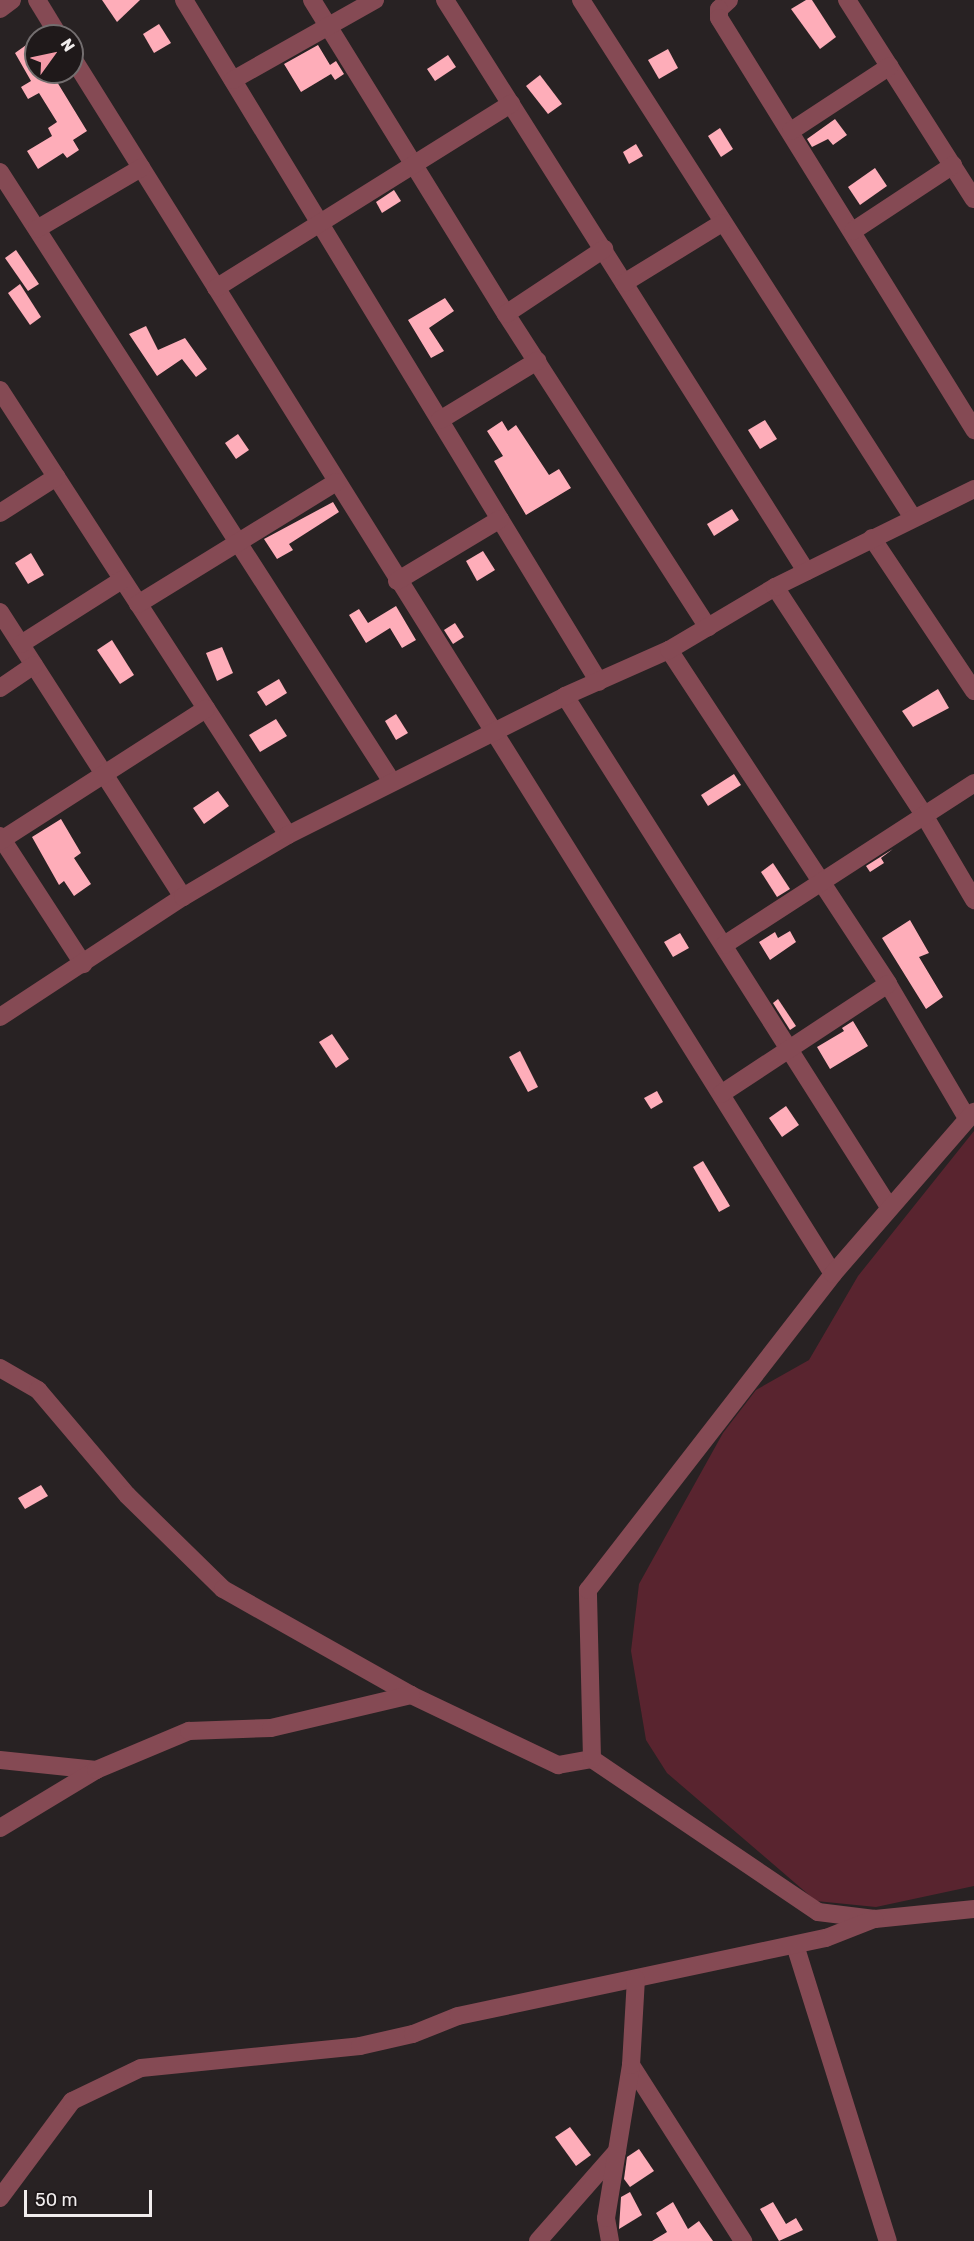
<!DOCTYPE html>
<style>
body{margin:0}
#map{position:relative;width:974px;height:2241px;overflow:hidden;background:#282223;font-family:Rubik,sans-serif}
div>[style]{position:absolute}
.green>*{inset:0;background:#59242f}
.building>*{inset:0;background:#feadb9}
.street>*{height:18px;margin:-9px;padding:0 9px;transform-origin:9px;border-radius:9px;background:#854a54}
span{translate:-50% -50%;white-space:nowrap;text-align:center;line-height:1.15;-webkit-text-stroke:6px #1f191a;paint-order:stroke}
.north{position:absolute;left:24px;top:24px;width:60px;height:60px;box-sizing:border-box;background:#1f191a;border:2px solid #736e6f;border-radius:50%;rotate:57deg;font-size:16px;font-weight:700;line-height:24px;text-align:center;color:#f2eeee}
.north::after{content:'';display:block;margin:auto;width:21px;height:27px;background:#f39aa8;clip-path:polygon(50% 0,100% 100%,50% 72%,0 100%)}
.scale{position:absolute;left:24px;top:2190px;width:128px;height:27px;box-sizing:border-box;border:3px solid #f2eeee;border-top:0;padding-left:8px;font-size:18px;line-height:21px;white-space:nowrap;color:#f2eeee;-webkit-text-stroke:4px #1f191a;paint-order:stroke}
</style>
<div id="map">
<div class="green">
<div style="clip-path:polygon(974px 1131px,974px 1886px,876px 1907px,816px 1901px,667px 1773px,646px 1740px,631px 1651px,639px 1584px,723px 1433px,756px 1390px,809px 1360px,858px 1276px)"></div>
</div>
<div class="building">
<div style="clip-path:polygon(102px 0,140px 0,117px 22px)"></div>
<div style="clip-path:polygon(806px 0,812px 0,836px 37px,820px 49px,791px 9px)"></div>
<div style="clip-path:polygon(159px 24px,171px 43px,154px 53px,143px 34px)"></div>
<div style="clip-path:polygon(36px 38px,36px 72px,51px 72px,87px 131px,73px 140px,79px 150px,67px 158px,63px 153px,38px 169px,27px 151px,52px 136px,48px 128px,57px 122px,39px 93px,28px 99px,21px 87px,31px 81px,15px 53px)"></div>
<div style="clip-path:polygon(318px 45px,330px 65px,336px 61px,344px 74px,335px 80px,331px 74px,301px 92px,284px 64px)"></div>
<div style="clip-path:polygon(668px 49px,678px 68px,659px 79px,648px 60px)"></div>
<div style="clip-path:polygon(448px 55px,456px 67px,435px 81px,427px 69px)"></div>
<div style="clip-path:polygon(540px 75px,562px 104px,548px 114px,526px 86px)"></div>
<div style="clip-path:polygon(835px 119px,847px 135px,833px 145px,828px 139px,812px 147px,807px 139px)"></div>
<div style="clip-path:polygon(720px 128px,733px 149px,721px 157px,708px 136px)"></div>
<div style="clip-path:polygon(636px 144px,643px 156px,629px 164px,623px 152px)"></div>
<div style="clip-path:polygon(875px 168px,887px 186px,860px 205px,848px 187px)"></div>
<div style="clip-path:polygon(394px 190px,401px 201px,382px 213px,376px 202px)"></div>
<div style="clip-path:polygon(16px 250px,39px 284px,28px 291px,5px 258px)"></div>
<div style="clip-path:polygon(20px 284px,41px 317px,30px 325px,8px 293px)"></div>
<div style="clip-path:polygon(445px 298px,454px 311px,429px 328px,444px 351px,431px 358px,408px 320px)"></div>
<div style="clip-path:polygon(146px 326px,158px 350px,185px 338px,207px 369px,196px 377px,182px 359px,157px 376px,129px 334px)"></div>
<div style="clip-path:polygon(765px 420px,777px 439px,760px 449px,748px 430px)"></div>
<div style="clip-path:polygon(502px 421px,508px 431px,516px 425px,549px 475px,559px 469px,571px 488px,526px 515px,494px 461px,503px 456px,487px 431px)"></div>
<div style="clip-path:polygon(238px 434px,249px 450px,236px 459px,225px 443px)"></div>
<div style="clip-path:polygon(333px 502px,339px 512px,289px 544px,293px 550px,277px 559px,264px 539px)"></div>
<div style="clip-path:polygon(732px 509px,739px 520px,714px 536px,707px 524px)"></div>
<div style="clip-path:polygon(483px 551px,495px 570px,477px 581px,466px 561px)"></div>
<div style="clip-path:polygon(31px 553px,44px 575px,28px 584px,15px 563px)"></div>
<div style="clip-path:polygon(396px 606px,416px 640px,402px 648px,390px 628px,366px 643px,349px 615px,359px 609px,368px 623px)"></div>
<div style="clip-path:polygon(455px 623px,464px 637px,453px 644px,444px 630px)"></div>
<div style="clip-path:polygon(112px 640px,134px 675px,120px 684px,97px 650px)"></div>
<div style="clip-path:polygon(222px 647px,233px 673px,217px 681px,206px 653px)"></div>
<div style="clip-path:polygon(279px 679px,287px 693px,266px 706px,257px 692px)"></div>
<div style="clip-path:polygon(938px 689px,949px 708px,913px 727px,902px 711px)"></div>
<div style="clip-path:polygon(396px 714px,408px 733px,396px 740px,385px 721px)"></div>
<div style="clip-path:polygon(276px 719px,287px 736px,260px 752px,249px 735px)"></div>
<div style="clip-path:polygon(734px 774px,741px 785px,708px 806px,701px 795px)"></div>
<div style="clip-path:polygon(218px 791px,229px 806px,204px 824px,193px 808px)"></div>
<div style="clip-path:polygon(61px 819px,81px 853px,74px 858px,91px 884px,74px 896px,64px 881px,59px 885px,32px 837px)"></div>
<div style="clip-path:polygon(893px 849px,881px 858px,884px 863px,870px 872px,866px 866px)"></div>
<div style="clip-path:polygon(773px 863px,790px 889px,777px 897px,761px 872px)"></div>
<div style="clip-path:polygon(910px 920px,929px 953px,919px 957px,943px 997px,926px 1009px,882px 938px)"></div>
<div style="clip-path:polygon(790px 931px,796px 942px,770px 960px,759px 942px,775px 932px,778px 938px)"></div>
<div style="clip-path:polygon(680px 933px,689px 948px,673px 957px,664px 942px)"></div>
<div style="clip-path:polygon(778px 999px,796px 1026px,790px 1030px,773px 1003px)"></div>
<div style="clip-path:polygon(853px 1021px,868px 1046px,830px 1069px,817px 1047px,844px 1031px,842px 1028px)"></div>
<div style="clip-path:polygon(332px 1034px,349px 1059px,336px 1068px,319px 1042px)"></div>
<div style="clip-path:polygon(520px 1051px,538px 1087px,528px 1092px,509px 1057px)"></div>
<div style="clip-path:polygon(657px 1091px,663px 1102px,651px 1109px,644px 1098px)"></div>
<div style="clip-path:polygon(786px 1106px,799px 1125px,782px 1137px,769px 1118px)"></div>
<div style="clip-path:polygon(703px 1161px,730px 1206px,719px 1212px,693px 1167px)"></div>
<div style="clip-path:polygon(41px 1485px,48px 1496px,25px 1509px,18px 1498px)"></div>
<div style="clip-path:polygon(570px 2127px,591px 2155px,576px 2166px,555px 2137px)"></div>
<div style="clip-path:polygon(639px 2149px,654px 2171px,630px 2187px,624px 2179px,627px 2157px)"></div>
<div style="clip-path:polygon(630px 2192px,642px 2215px,619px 2229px,621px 2197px)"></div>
<div style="clip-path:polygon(673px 2202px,688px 2229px,699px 2221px,713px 2241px,652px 2241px,667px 2232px,656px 2213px)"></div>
<div style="clip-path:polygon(773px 2202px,786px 2224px,796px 2218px,803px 2230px,779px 2241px,760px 2209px)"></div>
</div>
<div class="street">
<div style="left:37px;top:0;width:42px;rotate:58.6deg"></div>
<div style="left:184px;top:0;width:798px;rotate:58.68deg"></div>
<div style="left:312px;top:0;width:369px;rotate:58.3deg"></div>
<div style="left:506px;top:314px;width:373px;rotate:57.2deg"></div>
<div style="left:445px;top:0;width:676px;rotate:57.7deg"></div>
<div style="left:581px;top:0;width:615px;rotate:57.34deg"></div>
<div style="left:729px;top:0;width:13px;rotate:138deg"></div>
<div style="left:719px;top:9px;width:9px;rotate:90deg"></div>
<div style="left:719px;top:18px;width:485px;rotate:58.2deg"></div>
<div style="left:847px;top:0;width:236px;rotate:57.5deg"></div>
<div style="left:0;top:9px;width:15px;rotate:-37deg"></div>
<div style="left:72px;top:57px;width:1435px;rotate:57.98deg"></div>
<div style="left:233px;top:80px;width:163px;rotate:-29.4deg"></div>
<div style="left:791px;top:131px;width:118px;rotate:-33.3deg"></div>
<div style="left:0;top:172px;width:725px;rotate:57.27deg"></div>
<div style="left:37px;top:229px;width:121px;rotate:-30.4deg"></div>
<div style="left:853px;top:231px;width:120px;rotate:-33.4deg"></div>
<div style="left:624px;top:283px;width:115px;rotate:-31.5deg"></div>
<div style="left:216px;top:288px;width:348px;rotate:-32deg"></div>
<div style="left:506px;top:314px;width:118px;rotate:-33.6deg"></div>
<div style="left:0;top:390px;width:530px;rotate:57.09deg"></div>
<div style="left:440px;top:420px;width:114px;rotate:-31.3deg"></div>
<div style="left:0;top:513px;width:67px;rotate:-32.7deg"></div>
<div style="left:872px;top:538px;width:184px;rotate:56.3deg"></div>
<div style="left:397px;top:581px;width:120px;rotate:-31deg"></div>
<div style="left:775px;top:587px;width:272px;rotate:56.8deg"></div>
<div style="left:924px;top:815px;width:99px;rotate:59.5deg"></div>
<div style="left:138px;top:604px;width:233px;rotate:-31.6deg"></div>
<div style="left:0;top:612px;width:339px;rotate:57.3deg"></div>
<div style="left:21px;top:644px;width:120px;rotate:-32.4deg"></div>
<div style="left:669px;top:650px;width:399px;rotate:56.7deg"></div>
<div style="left:888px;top:984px;width:156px;rotate:59.5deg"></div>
<div style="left:0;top:688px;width:41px;rotate:-34.1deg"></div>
<div style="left:565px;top:696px;width:605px;rotate:57.62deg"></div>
<div style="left:0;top:836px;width:153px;rotate:57deg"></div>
<div style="left:0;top:841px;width:245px;rotate:-32.7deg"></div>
<div style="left:724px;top:945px;width:298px;rotate:-32.9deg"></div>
<div style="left:0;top:1017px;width:219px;rotate:-33.3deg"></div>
<div style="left:183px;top:897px;width:122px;rotate:-30.6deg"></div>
<div style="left:288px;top:835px;width:310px;rotate:-26.6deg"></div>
<div style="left:565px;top:696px;width:114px;rotate:-23.9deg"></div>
<div style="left:669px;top:650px;width:123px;rotate:-30.7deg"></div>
<div style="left:775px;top:587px;width:222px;rotate:-26.2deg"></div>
<div style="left:721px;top:1094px;width:200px;rotate:-33.4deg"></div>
<div style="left:0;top:1368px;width:44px;rotate:30.1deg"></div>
<div style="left:38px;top:1390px;width:138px;rotate:49.7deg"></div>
<div style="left:127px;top:1495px;width:134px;rotate:44.4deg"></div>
<div style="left:223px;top:1589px;width:216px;rotate:29.4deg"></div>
<div style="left:411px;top:1695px;width:163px;rotate:25.5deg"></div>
<div style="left:558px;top:1765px;width:35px;rotate:-10deg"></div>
<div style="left:592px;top:1759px;width:273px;rotate:34.1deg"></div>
<div style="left:818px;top:1912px;width:57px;rotate:7deg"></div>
<div style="left:875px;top:1919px;width:100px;rotate:-5.8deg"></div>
<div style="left:592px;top:1759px;width:169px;rotate:-91.4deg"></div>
<div style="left:588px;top:1590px;width:400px;rotate:-52.2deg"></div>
<div style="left:833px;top:1274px;width:215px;rotate:-49deg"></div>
<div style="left:0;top:1760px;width:97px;rotate:5.9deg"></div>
<div style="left:0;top:1828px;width:112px;rotate:-31.1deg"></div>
<div style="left:96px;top:1770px;width:101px;rotate:-22.8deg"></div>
<div style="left:189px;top:1731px;width:82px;rotate:-2.1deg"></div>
<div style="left:271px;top:1728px;width:144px;rotate:-13.3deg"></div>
<div style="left:795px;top:1945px;width:310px;rotate:72.6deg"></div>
<div style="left:631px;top:2065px;width:209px;rotate:57.5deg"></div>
<div style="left:0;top:2198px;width:121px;rotate:-53.4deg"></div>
<div style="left:72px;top:2101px;width:76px;rotate:-25.6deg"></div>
<div style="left:141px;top:2068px;width:220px;rotate:-5.7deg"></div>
<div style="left:360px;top:2046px;width:54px;rotate:-12.8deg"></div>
<div style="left:413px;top:2034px;width:48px;rotate:-21.8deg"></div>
<div style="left:458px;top:2016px;width:376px;rotate:-12deg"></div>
<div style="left:826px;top:1938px;width:52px;rotate:-21.6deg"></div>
<div style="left:538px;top:2241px;width:120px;rotate:-48.7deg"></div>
<div style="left:610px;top:2241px;width:23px;rotate:-100deg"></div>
<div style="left:606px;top:2218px;width:155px;rotate:-80.7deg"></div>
<div style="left:631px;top:2065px;width:86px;rotate:-86.7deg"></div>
</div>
<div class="north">N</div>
<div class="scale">50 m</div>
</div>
